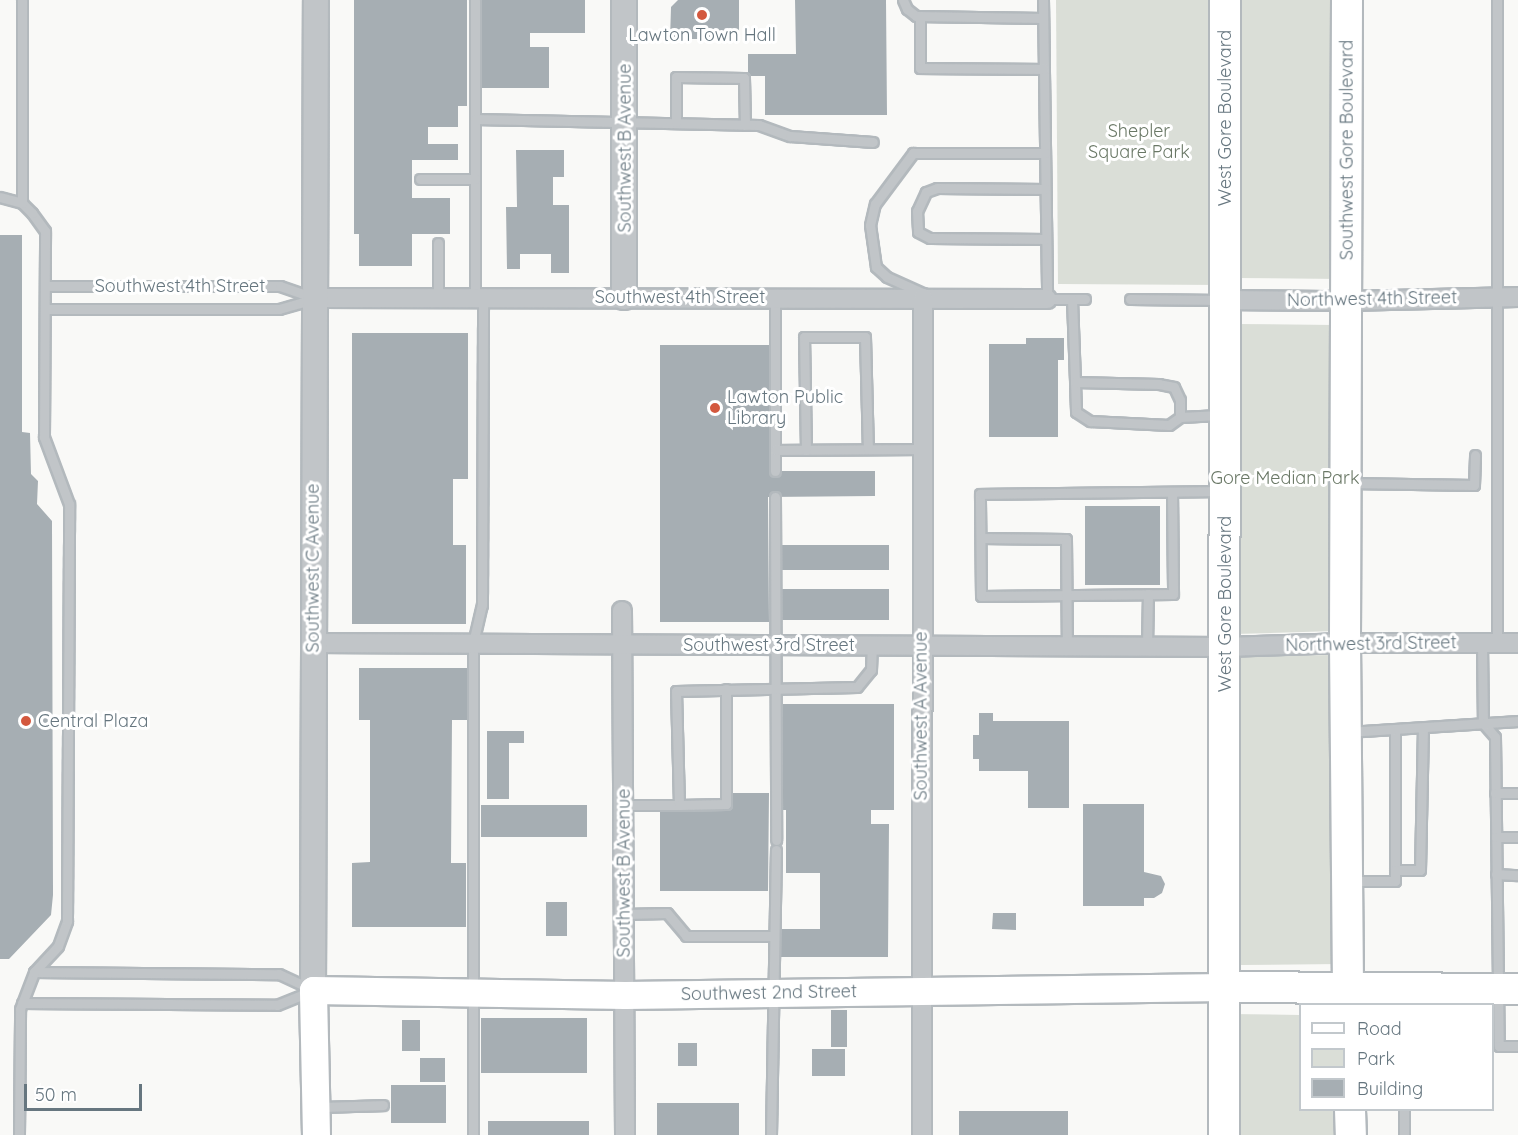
<!DOCTYPE html>
<style>
body{margin:0}
#map{position:relative;width:1518px;height:1135px;overflow:hidden;background:#f9f9f7;font-family:Quicksand,sans-serif}
div>[style]{position:absolute}
.green>*{inset:0;background:#daded7}
.building>*{inset:0;background:#a6aeb3}
.roads{filter:drop-shadow(2px 0 #b3b9bd) drop-shadow(-2px 0 #b3b9bd) drop-shadow(0 2px #b3b9bd) drop-shadow(0 -2px #b3b9bd)}
.service>*{height:9px;margin:-4.5px;padding:0 4.5px;transform-origin:4.5px;border-radius:4.5px;background:#c1c5c8}
.minor>*{height:18px;margin:-9px;padding:0 9px;transform-origin:9px;border-radius:9px;background:#c1c5c8}
.tertiary>*{height:24px;margin:-12px;padding:0 12px;transform-origin:12px;border-radius:12px;background:#c1c5c8}
.secondary>*{height:27px;margin:-13.5px;padding:0 13.5px;transform-origin:13.5px;border-radius:13.5px;background:#fff}
.primary>*{height:30px;margin:-15px;padding:0 15px;transform-origin:15px;border-radius:15px;background:#fff}
.dots>*{width:16px;height:16px;translate:-50% -50%;box-sizing:border-box;border:3px solid #fff;border-radius:50%}
span{translate:-50% -50%;white-space:nowrap;text-align:center;line-height:1.15;-webkit-text-stroke:6px #fff;paint-order:stroke}
.poi-label{font-size:18px;color:#66767f}
.left{translate:0 -50%;text-align:left}
.street-label{font-size:18px;color:#66767f}
.park-label{font-size:18px;color:#6a7866}
.legend{position:absolute;left:1299px;top:1003px;width:195px;height:108px;box-sizing:border-box;background:#fff;border:2px solid #c2c8cc;margin:0;padding:8px 10px;list-style:none;font-size:18px;color:#66767f}
.legend li{display:flex;align-items:center;gap:12px;height:30px}
.legend b{width:30px;border:2px solid #c2c8cc}
.scale{position:absolute;left:24px;top:1084px;width:118px;height:27px;box-sizing:border-box;border:3px solid #66767f;border-top:0;padding-left:8px;font-size:18px;line-height:21px;white-space:nowrap;color:#66767f;-webkit-text-stroke:4px #fff;paint-order:stroke}
</style>
<div id="map">
<div class="green">
<div style="clip-path:polygon(1056px 0,1220px 0,1221px 285px,1058px 284px)"></div>
<div style="clip-path:polygon(1236px 0,1339px 0,1341px 279px,1238px 278px)"></div>
<div style="clip-path:polygon(1238px 324px,1333px 325px,1335px 631px,1235px 634px)"></div>
<div style="clip-path:polygon(1333px 655px,1340px 964px,1241px 965px,1239px 656px)"></div>
<div style="clip-path:polygon(1230px 1014px,1300px 1015px,1300px 1110px,1338px 1110px,1339px 1135px,1232px 1135px)"></div>
</div>
<div class="building">
<div style="clip-path:polygon(354px 0,467px 0,467px 106px,458px 106px,458px 127px,428px 127px,428px 144px,458px 144px,458px 160px,412px 160px,412px 198px,450px 198px,450px 234px,412px 234px,412px 266px,359px 266px,359px 234px,354px 234px)"></div>
<div style="clip-path:polygon(477px 0,585px 0,585px 33px,530px 33px,530px 47px,549px 47px,549px 88px,477px 88px)"></div>
<div style="clip-path:polygon(678px 0,739px 0,739px 39px,670px 39px,671px 7px)"></div>
<div style="clip-path:polygon(795px 0,886px 0,887px 115px,765px 115px,765px 76px,748px 76px,748px 54px,796px 54px)"></div>
<div style="clip-path:polygon(516px 150px,564px 150px,564px 177px,553px 177px,553px 205px,569px 205px,569px 273px,551px 273px,551px 254px,520px 254px,520px 269px,507px 269px,506px 207px,517px 207px)"></div>
<div style="clip-path:polygon(0 235px,22px 235px,22px 432px,30px 433px,31px 474px,38px 481px,37px 504px,52px 521px,53px 895px,51px 915px,9px 959px,0 959px)"></div>
<div style="clip-path:polygon(352px 333px,468px 333px,468px 479px,453px 479px,453px 545px,466px 545px,466px 624px,352px 624px)"></div>
<div style="clip-path:polygon(1026px 338px,1064px 338px,1064px 360px,1058px 360px,1058px 437px,989px 437px,989px 344px,1026px 344px)"></div>
<div style="clip-path:polygon(660px 345px,770px 345px,770px 471px,875px 471px,875px 496px,768px 497px,769px 622px,660px 622px)"></div>
<div style="clip-path:polygon(1085px 506px,1160px 506px,1160px 585px,1085px 585px)"></div>
<div style="clip-path:polygon(781px 545px,889px 545px,889px 570px,781px 570px)"></div>
<div style="clip-path:polygon(781px 589px,889px 589px,889px 620px,781px 620px)"></div>
<div style="clip-path:polygon(359px 668px,467px 668px,467px 720px,452px 720px,451px 863px,466px 863px,466px 927px,352px 927px,352px 863px,370px 862px,370px 720px,359px 720px)"></div>
<div style="clip-path:polygon(782px 704px,894px 704px,894px 810px,871px 810px,871px 824px,889px 824px,888px 957px,779px 957px,779px 929px,820px 929px,820px 873px,786px 873px,786px 810px,782px 810px)"></div>
<div style="clip-path:polygon(979px 713px,993px 713px,993px 721px,1069px 721px,1069px 808px,1028px 808px,1028px 771px,979px 771px,979px 759px,973px 759px,973px 735px,979px 735px)"></div>
<div style="clip-path:polygon(487px 731px,524px 731px,524px 743px,509px 743px,509px 799px,487px 799px)"></div>
<div style="clip-path:polygon(729px 793px,769px 793px,768px 891px,660px 891px,660px 810px,729px 810px)"></div>
<div style="clip-path:polygon(1083px 804px,1144px 804px,1144px 872px,1161px 876px,1165px 884px,1162px 893px,1154px 898px,1144px 898px,1144px 906px,1083px 906px)"></div>
<div style="clip-path:polygon(481px 805px,587px 805px,587px 837px,481px 837px)"></div>
<div style="clip-path:polygon(546px 902px,567px 902px,567px 936px,546px 936px)"></div>
<div style="clip-path:polygon(993px 913px,1016px 913px,1016px 930px,992px 929px)"></div>
<div style="clip-path:polygon(831px 1010px,847px 1010px,847px 1047px,831px 1047px)"></div>
<div style="clip-path:polygon(481px 1018px,587px 1018px,587px 1073px,481px 1073px)"></div>
<div style="clip-path:polygon(402px 1020px,420px 1020px,420px 1051px,402px 1051px)"></div>
<div style="clip-path:polygon(678px 1043px,697px 1043px,697px 1066px,678px 1066px)"></div>
<div style="clip-path:polygon(812px 1049px,845px 1049px,845px 1076px,812px 1076px)"></div>
<div style="clip-path:polygon(420px 1058px,445px 1058px,445px 1082px,420px 1082px)"></div>
<div style="clip-path:polygon(391px 1085px,446px 1085px,446px 1123px,391px 1123px)"></div>
<div style="clip-path:polygon(657px 1103px,739px 1103px,739px 1135px,657px 1135px)"></div>
<div style="clip-path:polygon(959px 1111px,1068px 1111px,1068px 1135px,959px 1135px)"></div>
<div style="clip-path:polygon(488px 1121px,589px 1121px,589px 1135px,488px 1135px)"></div>
</div>
<div class="roads">
<div class="service">
<div style="left:475px;top:0;width:298px;rotate:90deg"></div>
<div style="left:903px;top:0;width:10px;rotate:66deg"></div>
<div style="left:907px;top:9px;width:11px;rotate:38deg"></div>
<div style="left:916px;top:16px;width:127px;rotate:0.9deg"></div>
<div style="left:1043px;top:0;width:299px;rotate:89.2deg"></div>
<div style="left:1047px;top:299px;width:38px"></div>
<div style="left:920px;top:16px;width:52px;rotate:90deg"></div>
<div style="left:920px;top:68px;width:124px;rotate:0.5deg"></div>
<div style="left:475px;top:119px;width:284px;rotate:1.2deg"></div>
<div style="left:759px;top:125px;width:33px;rotate:20deg"></div>
<div style="left:790px;top:136px;width:83px;rotate:4.1deg"></div>
<div style="left:676px;top:122px;width:45px;rotate:-90deg"></div>
<div style="left:676px;top:77px;width:68px;rotate:0.8deg"></div>
<div style="left:744px;top:78px;width:47px;rotate:88.8deg"></div>
<div style="left:420px;top:179px;width:55px"></div>
<div style="left:1045px;top:189px;width:108px;rotate:-179.5deg"></div>
<div style="left:937px;top:188px;width:12px;rotate:160deg"></div>
<div style="left:926px;top:192px;width:21px;rotate:115deg"></div>
<div style="left:917px;top:211px;width:21px;rotate:87deg"></div>
<div style="left:918px;top:232px;width:13px;rotate:27deg"></div>
<div style="left:930px;top:238px;width:116px;rotate:0.5deg"></div>
<div style="left:0;top:197px;width:23px;rotate:15deg"></div>
<div style="left:45px;top:286px;width:235px"></div>
<div style="left:280px;top:286px;width:36px;rotate:19deg"></div>
<div style="left:925px;top:294px;width:42px;rotate:-155.9deg"></div>
<div style="left:887px;top:277px;width:15px;rotate:-138deg"></div>
<div style="left:876px;top:267px;width:42px;rotate:-98.1deg"></div>
<div style="left:870px;top:225px;width:22px;rotate:-77deg"></div>
<div style="left:875px;top:204px;width:64px;rotate:-53.3deg"></div>
<div style="left:913px;top:153px;width:132px"></div>
<div style="left:775px;top:297px;width:174px;rotate:90deg"></div>
<div style="left:438px;top:298px;width:55px;rotate:-90deg"></div>
<div style="left:1072px;top:299px;width:83px;rotate:87.9deg"></div>
<div style="left:1075px;top:382px;width:30px;rotate:88deg"></div>
<div style="left:1076px;top:412px;width:17px;rotate:33deg"></div>
<div style="left:1090px;top:421px;width:79px;rotate:2.9deg"></div>
<div style="left:1169px;top:425px;width:14px;rotate:-36deg"></div>
<div style="left:1180px;top:417px;width:17px;rotate:-90deg"></div>
<div style="left:1180px;top:400px;width:14px;rotate:-115deg"></div>
<div style="left:1174px;top:387px;width:15px;rotate:-169deg"></div>
<div style="left:1159px;top:384px;width:84px;rotate:-178.6deg"></div>
<div style="left:1130px;top:299px;width:91px;rotate:0.6deg"></div>
<div style="left:45px;top:309px;width:234px"></div>
<div style="left:279px;top:309px;width:35px;rotate:-16deg"></div>
<div style="left:1180px;top:417px;width:40px;rotate:-2.9deg"></div>
<div style="left:775px;top:450px;width:147px;rotate:-0.4deg"></div>
<div style="left:806px;top:450px;width:113px;rotate:-91deg"></div>
<div style="left:804px;top:337px;width:61px"></div>
<div style="left:865px;top:337px;width:112px;rotate:88.5deg"></div>
<div style="left:1349px;top:483px;width:125px;rotate:0.9deg"></div>
<div style="left:1474px;top:485px;width:30px;rotate:-88deg"></div>
<div style="left:1172px;top:492px;width:102px;rotate:89.4deg"></div>
<div style="left:1173px;top:594px;width:192px;rotate:179.4deg"></div>
<div style="left:981px;top:596px;width:102px;rotate:-90.6deg"></div>
<div style="left:980px;top:494px;width:240px;rotate:-0.7deg"></div>
<div style="left:775px;top:497px;width:343px;rotate:89.8deg"></div>
<div style="left:981px;top:538px;width:85px;rotate:0.7deg"></div>
<div style="left:1066px;top:539px;width:107px;rotate:89.5deg"></div>
<div style="left:1482px;top:643px;width:80px;rotate:89.3deg"></div>
<div style="left:1483px;top:723px;width:18px;rotate:49deg"></div>
<div style="left:1495px;top:737px;width:309px;rotate:89.3deg"></div>
<div style="left:1499px;top:1046px;width:19px"></div>
<div style="left:1497px;top:643px;width:643px;rotate:-90deg"></div>
<div style="left:1147px;top:646px;width:52px;rotate:-88.9deg"></div>
<div style="left:1395px;top:731px;width:139px;rotate:90deg"></div>
<div style="left:1395px;top:870px;width:25px"></div>
<div style="left:1420px;top:870px;width:142px;rotate:-88.8deg"></div>
<div style="left:1348px;top:732px;width:170px;rotate:-3.7deg"></div>
<div style="left:1495px;top:793px;width:23px"></div>
<div style="left:624px;top:805px;width:55px"></div>
<div style="left:679px;top:805px;width:114px;rotate:-91.5deg"></div>
<div style="left:676px;top:691px;width:181px;rotate:-1.3deg"></div>
<div style="left:857px;top:687px;width:22px;rotate:-51deg"></div>
<div style="left:871px;top:670px;width:25px;rotate:-88deg"></div>
<div style="left:679px;top:805px;width:47px;rotate:-1.2deg"></div>
<div style="left:726px;top:804px;width:115px;rotate:-90deg"></div>
<div style="left:1496px;top:837px;width:22px"></div>
<div style="left:1496px;top:874px;width:22px;rotate:3deg"></div>
<div style="left:1352px;top:881px;width:43px"></div>
<div style="left:1395px;top:881px;width:11px;rotate:-90deg"></div>
<div style="left:624px;top:914px;width:43px;rotate:-1.3deg"></div>
<div style="left:667px;top:913px;width:30px;rotate:50deg"></div>
<div style="left:686px;top:936px;width:86px"></div>
<div style="left:34px;top:972px;width:245px;rotate:0.5deg"></div>
<div style="left:279px;top:974px;width:35px;rotate:25deg"></div>
<div style="left:22px;top:1003px;width:255px;rotate:0.4deg"></div>
<div style="left:277px;top:1005px;width:37px;rotate:-22deg"></div>
<div style="left:317px;top:1107px;width:66px;rotate:-1.7deg"></div>
<div style="left:1404px;top:1110px;width:25px;rotate:90deg"></div>
<div style="left:19px;top:1135px;width:126px;rotate:-89.5deg"></div>
<div style="left:20px;top:1009px;width:40px;rotate:-69deg"></div>
<div style="left:34px;top:972px;width:35px;rotate:-47deg"></div>
<div style="left:58px;top:946px;width:27px;rotate:-70deg"></div>
<div style="left:67px;top:921px;width:417px;rotate:-89.7deg"></div>
<div style="left:69px;top:504px;width:72px;rotate:-110.5deg"></div>
<div style="left:44px;top:437px;width:206px;rotate:-89.7deg"></div>
<div style="left:45px;top:231px;width:22px;rotate:-126deg"></div>
<div style="left:32px;top:213px;width:14px;rotate:-135deg"></div>
<div style="left:22px;top:203px;width:203px;rotate:-90deg"></div>
<div style="left:473px;top:1135px;width:492px;rotate:-90deg"></div>
<div style="left:473px;top:643px;width:39px;rotate:-77deg"></div>
<div style="left:482px;top:605px;width:307px;rotate:-89.8deg"></div>
<div style="left:771px;top:1135px;width:285px;rotate:-89deg"></div>
</div>
<div class="minor">
<div style="left:314px;top:298px;width:733px;rotate:0.08deg"></div>
<div style="left:1225px;top:300px;width:122px;rotate:0.5deg"></div>
<div style="left:1347px;top:301px;width:171px;rotate:-1.3deg"></div>
<div style="left:622px;top:611px;width:524px;rotate:89.67deg"></div>
<div style="left:312px;top:643px;width:913px;rotate:0.25deg"></div>
<div style="left:1225px;top:647px;width:120px;rotate:-1.9deg"></div>
<div style="left:1345px;top:643px;width:173px"></div>
<div style="left:922px;top:1135px;width:837px;rotate:-89.93deg"></div>
</div>
<div class="tertiary">
<div style="left:624px;top:297px;width:297px;rotate:-90deg"></div>
<div style="left:313px;top:990px;width:990px;rotate:-89.83deg"></div>
</div>
<div class="secondary">
<div style="left:316px;top:1135px;width:145px;rotate:-91.2deg"></div>
<div style="left:313px;top:990px;width:312px;rotate:0.9deg"></div>
<div style="left:625px;top:995px;width:600px;rotate:-0.76deg"></div>
</div>
<div class="primary">
<div style="left:1347px;top:0;width:643px;rotate:90.18deg"></div>
<div style="left:1345px;top:643px;width:361px;rotate:89.5deg"></div>
<div style="left:1225px;top:987px;width:293px;rotate:0.4deg"></div>
<div style="left:1350px;top:1110px;width:25px;rotate:88deg"></div>
<div style="left:1224px;top:1135px;width:1135px;rotate:-89.95deg"></div>
</div>
</div>
<div class="dots">
<div style="left:702px;top:15px;background:#d3583e"></div>
<div style="left:715px;top:408px;background:#d3583e"></div>
<div style="left:26px;top:721px;background:#d3583e"></div>
</div>
<div class="poi-label">
<span style="left:702px;top:35px">Lawton Town Hall</span>
<span class="left" style="left:727px;top:408px">Lawton Public<br>Library</span>
<span class="left" style="left:38px;top:721px">Central Plaza</span>
</div>
<div class="street-label">
<span style="left:1225px;top:118px;rotate:-90deg">West Gore Boulevard</span>
<span style="left:625px;top:148px;rotate:-90deg">Southwest B Avenue</span>
<span style="left:1347px;top:150px;rotate:-90deg">Southwest Gore Boulevard</span>
<span style="left:180px;top:286px">Southwest 4th Street</span>
<span style="left:680px;top:297px">Southwest 4th Street</span>
<span style="left:1372px;top:299px;rotate:-1deg">Northwest 4th Street</span>
<span style="left:313px;top:568px;rotate:-90deg">Southwest C Avenue</span>
<span style="left:1225px;top:604px;rotate:-90deg">West Gore Boulevard</span>
<span style="left:1371px;top:644px;rotate:-1deg">Northwest 3rd Street</span>
<span style="left:769px;top:645px">Southwest 3rd Street</span>
<span style="left:921px;top:716px;rotate:-90deg">Southwest A Avenue</span>
<span style="left:624px;top:873px;rotate:-90deg">Southwest B Avenue</span>
<span style="left:769px;top:993px;rotate:-1deg">Southwest 2nd Street</span>
</div>
<div class="park-label">
<span style="left:1139px;top:142px">Shepler<br>Square Park</span>
<span style="left:1285px;top:478px">Gore Median Park</span>
</div>
<ul class="legend">
<li><b style="height:8px;background:#fff"></b>Road</li>
<li><b style="height:16px;background:#daded7"></b>Park</li>
<li><b style="height:16px;background:#a6aeb3"></b>Building</li>
</ul>
<div class="scale">50 m</div>
</div>
